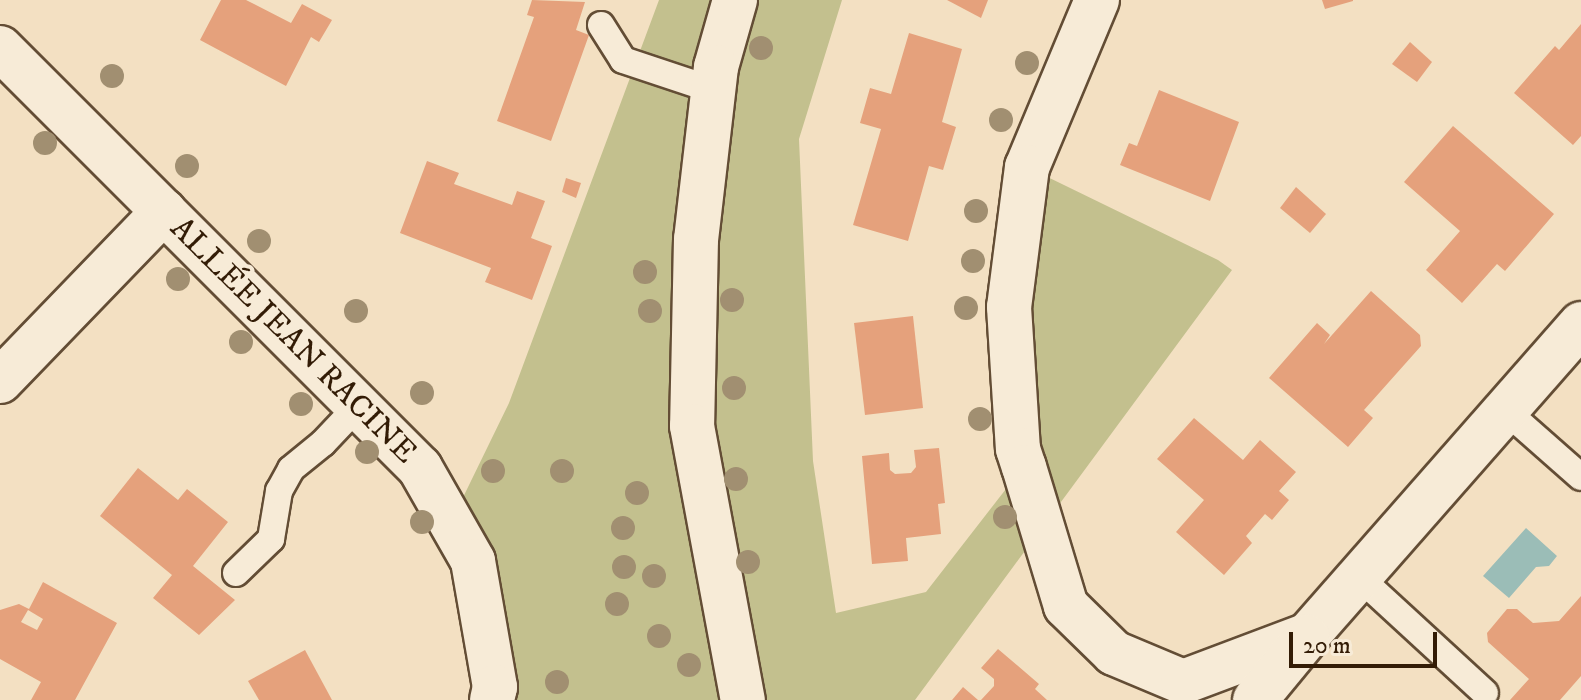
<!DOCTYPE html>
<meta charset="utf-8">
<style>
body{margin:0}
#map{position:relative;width:1581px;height:700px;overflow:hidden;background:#f3e0c2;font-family:"IM FELL DW Pica",serif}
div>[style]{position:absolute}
.green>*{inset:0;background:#c3c08e}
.water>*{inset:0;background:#9bbdb7}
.building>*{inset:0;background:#e5a17c}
.roads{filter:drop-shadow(2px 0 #634d35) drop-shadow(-2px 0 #634d35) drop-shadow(0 2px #634d35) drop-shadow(0 -2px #634d35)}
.service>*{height:26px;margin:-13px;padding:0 13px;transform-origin:13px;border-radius:13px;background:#f7ebd7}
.minor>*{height:44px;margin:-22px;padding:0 22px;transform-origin:22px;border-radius:22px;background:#f7ebd7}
.secondary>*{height:44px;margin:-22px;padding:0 22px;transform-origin:22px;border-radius:22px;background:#f7ebd7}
.trees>*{width:24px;height:24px;margin:-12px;border-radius:50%;background:#a18f71}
span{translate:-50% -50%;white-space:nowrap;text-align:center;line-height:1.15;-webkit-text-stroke:8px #f7ebd7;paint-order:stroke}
.street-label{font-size:32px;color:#331c06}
.scale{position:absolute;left:1289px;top:632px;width:148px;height:36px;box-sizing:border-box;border:4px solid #331c06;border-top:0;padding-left:10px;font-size:24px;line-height:28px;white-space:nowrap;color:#331c06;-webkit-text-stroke:6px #f7ebd7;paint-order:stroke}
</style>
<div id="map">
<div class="green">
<div style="clip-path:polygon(659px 0,842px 0,799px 139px,813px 461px,836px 613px,926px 592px,1023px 467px,1027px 167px,1218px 260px,1232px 270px,915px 700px,492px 700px,451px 522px,509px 403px)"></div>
</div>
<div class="water">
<div style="clip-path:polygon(1526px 528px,1557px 556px,1549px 566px,1536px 567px,1509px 598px,1483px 576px)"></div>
</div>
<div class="building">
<div style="clip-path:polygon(221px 0,246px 0,291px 23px,302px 4px,332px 20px,319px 42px,311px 37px,286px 86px,200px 40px)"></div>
<div style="clip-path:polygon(532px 0,585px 2px,576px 30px,589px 35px,551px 141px,497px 121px,534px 17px,527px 15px)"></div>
<div style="clip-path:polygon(947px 0,988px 0,981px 18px)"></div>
<div style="clip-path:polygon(1322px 0,1353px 0,1353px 1px,1325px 9px)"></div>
<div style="clip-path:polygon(1581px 24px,1581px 136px,1573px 145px,1514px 93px,1555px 46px,1559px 50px)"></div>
<div style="clip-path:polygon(909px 33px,962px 49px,942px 122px,956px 127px,943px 170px,929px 166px,908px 241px,853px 225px,881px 129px,860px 123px,870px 88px,891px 94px)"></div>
<div style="clip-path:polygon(1410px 42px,1432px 62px,1417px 82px,1392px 64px)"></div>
<div style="clip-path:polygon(1159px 90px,1239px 122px,1210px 201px,1120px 165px,1129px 143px,1137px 146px)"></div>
<div style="clip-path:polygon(1453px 126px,1554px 214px,1505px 271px,1497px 264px,1462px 303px,1426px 270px,1460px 231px,1404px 182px)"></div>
<div style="clip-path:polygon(427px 161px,459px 173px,454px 184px,512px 205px,517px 191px,545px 201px,531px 238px,552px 246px,532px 300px,485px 282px,491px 268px,400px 233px)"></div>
<div style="clip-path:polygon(566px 178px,581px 183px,576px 198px,562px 192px)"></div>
<div style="clip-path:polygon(1296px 187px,1326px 214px,1310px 233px,1280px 208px)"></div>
<div style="clip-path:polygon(1371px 291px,1420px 335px,1421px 346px,1364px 410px,1373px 418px,1348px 447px,1269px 378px,1317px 323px,1330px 335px,1324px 344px)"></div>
<div style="clip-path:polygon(913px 316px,923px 408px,865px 415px,854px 323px)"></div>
<div style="clip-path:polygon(1194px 418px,1243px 460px,1260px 440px,1296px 472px,1279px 491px,1289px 500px,1272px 520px,1265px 514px,1246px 536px,1252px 543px,1224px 575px,1176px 532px,1204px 500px,1157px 459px)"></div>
<div style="clip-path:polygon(939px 448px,945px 503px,938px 504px,941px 534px,906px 538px,908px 561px,872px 564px,862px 456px,889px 453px,890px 470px,895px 474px,911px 473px,916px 467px,914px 450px)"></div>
<div style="clip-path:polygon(138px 468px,178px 500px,187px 489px,228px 522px,193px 566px,235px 600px,199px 635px,153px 598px,172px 575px,100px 516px)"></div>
<div style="clip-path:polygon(evenodd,43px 582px,117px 623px,75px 700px,31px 700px,41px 682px,0 659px,0 610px,19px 604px,29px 609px,43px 582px,28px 610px,43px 619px,37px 630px,21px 622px,28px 610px)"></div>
<div style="clip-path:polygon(1581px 596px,1581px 676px,1560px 700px,1510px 700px,1529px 679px,1488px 642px,1487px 633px,1507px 609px,1517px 609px,1533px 623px,1559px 621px)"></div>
<div style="clip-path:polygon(998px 649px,1039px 684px,1035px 689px,1047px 700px,981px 700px,994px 686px,994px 679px,981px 668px)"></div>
<div style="clip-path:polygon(305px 650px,332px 700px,259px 700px,248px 681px)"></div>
<div style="clip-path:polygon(963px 687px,978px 700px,952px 700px)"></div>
</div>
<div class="roads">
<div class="service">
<div style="left:601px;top:25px;width:41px;rotate:57.8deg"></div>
<div style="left:623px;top:60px;width:95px;rotate:18.4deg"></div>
<div style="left:1505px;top:410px;width:101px;rotate:41.4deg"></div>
<div style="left:236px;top:573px;width:49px;rotate:-44.2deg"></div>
<div style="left:271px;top:539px;width:49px;rotate:-80.5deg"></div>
<div style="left:279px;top:491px;width:25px;rotate:-61deg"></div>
<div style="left:291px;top:469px;width:41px;rotate:-39.1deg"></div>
<div style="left:323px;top:443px;width:51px;rotate:-46.6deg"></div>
<div style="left:1359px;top:577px;width:171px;rotate:42.6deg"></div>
</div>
<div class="minor">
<div style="left:1097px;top:0;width:181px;rotate:112.7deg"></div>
<div style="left:1027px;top:167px;width:141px;rotate:97.3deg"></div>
<div style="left:1009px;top:307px;width:142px;rotate:86.4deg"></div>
<div style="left:1018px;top:449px;width:19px;rotate:72deg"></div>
<div style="left:1024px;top:467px;width:145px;rotate:73.2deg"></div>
<div style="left:1066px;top:606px;width:67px;rotate:44.4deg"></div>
<div style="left:1114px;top:653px;width:75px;rotate:22.8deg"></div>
<div style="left:1183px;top:682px;width:134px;rotate:-20.6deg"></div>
<div style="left:1308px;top:635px;width:414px;rotate:-48.7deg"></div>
<div style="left:0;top:48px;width:594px;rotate:45deg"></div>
<div style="left:420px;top:468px;width:107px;rotate:60.3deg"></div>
<div style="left:473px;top:561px;width:128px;rotate:80.1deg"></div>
<div style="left:495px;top:687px;width:13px;rotate:103deg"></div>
<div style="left:0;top:381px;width:236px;rotate:-46deg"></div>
<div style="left:1255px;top:700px;width:82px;rotate:-50.5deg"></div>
</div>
<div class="secondary">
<div style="left:735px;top:0;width:70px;rotate:105.8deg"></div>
<div style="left:716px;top:67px;width:173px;rotate:96.6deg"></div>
<div style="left:696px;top:239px;width:187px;rotate:91.2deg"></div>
<div style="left:692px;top:426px;width:279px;rotate:79.5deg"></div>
</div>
</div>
<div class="trees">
<div style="left:761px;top:48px"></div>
<div style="left:1027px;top:63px"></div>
<div style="left:112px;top:76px"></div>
<div style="left:1001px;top:120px"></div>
<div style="left:45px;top:143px"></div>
<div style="left:187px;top:166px"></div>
<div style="left:976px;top:211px"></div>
<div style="left:259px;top:241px"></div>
<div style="left:973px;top:261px"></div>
<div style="left:645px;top:272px"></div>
<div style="left:178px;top:279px"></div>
<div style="left:732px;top:300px"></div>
<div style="left:966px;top:308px"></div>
<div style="left:356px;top:311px"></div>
<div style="left:650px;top:311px"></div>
<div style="left:241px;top:342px"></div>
<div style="left:734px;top:388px"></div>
<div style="left:422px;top:393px"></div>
<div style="left:301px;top:404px"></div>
<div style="left:980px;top:419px"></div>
<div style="left:367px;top:452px"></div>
<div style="left:493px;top:471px"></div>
<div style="left:562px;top:471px"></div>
<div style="left:736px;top:479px"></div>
<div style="left:637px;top:493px"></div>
<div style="left:1005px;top:517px"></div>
<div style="left:422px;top:522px"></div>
<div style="left:623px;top:528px"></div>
<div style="left:748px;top:562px"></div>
<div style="left:624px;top:567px"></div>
<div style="left:654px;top:576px"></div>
<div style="left:617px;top:604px"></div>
<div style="left:659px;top:636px"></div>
<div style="left:689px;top:665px"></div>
<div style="left:557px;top:682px"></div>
</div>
<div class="street-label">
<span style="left:293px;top:341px;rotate:45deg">ALLÉE JEAN RACINE</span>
</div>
<div class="scale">20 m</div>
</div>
